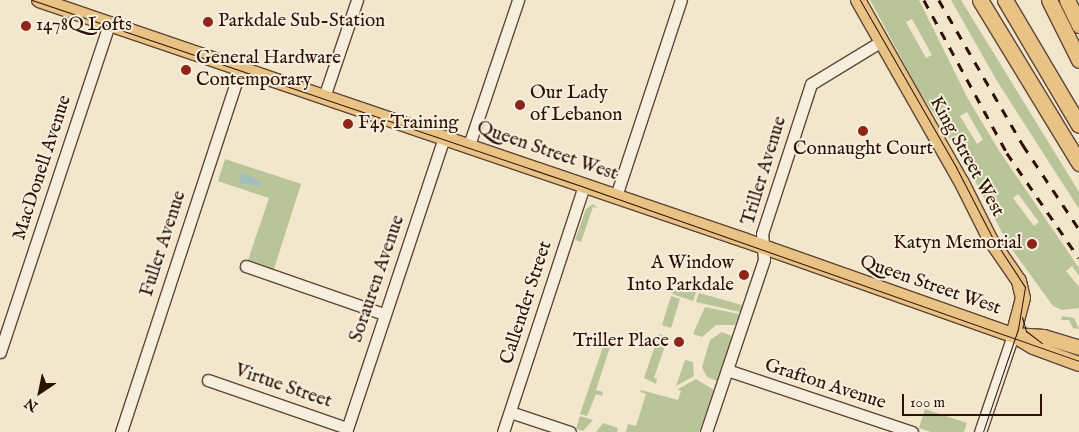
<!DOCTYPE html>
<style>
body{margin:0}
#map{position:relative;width:1079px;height:432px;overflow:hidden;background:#f2e6cc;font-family:"IM FELL English",serif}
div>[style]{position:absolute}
.green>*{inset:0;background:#b9c599}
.water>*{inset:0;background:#a0bdc2}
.roads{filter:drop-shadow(1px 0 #5f4635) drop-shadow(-1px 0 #5f4635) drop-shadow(0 1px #5f4635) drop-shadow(0 -1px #5f4635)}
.minor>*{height:11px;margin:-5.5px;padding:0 5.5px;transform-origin:5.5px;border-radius:5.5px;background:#f7efde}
.major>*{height:14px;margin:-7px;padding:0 7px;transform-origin:7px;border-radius:7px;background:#e9c386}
.highway>*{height:15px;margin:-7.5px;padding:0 7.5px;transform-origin:7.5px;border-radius:7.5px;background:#e9c386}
.tram>*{height:1px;margin:-0.5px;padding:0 0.5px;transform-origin:0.5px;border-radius:0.5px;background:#2e1003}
.rail>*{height:2.5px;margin-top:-1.25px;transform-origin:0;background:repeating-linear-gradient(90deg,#2e1003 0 9px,transparent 0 18px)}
.dots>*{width:14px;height:14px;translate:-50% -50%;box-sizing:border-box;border:2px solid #f7efde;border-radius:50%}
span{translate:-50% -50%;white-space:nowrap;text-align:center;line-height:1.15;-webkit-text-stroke:4px #f7efde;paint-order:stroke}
.poi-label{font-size:19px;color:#2e1003}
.left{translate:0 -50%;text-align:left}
.right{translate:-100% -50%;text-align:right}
.street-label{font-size:19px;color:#2e1003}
.north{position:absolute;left:15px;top:367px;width:50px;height:50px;-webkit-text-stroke:4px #f7efde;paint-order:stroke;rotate:214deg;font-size:14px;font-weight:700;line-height:20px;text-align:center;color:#2e1003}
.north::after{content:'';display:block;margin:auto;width:18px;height:22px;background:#2e1003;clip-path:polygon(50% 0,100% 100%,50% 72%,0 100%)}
.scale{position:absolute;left:902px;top:394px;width:140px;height:22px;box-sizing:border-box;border:2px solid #2e1003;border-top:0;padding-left:6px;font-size:15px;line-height:18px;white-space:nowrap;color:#2e1003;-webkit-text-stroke:4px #f7efde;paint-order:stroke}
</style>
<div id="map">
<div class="green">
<div style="clip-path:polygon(evenodd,870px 0,919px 0,967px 97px,998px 149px,1079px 268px,1079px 276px,1072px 266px,1066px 271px,1079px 287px,1079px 308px,1062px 310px,1053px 306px,1008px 244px,969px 169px,918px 89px,870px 0,912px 19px,932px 55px,926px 58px,906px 22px,912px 19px,870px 0,967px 112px,983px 140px,977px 144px,960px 116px,967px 112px,870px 0,1018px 194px,1039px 222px,1034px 226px,1013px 198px,1018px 194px)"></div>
<div style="clip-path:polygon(951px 0,961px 0,1079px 192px,1079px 209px,997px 81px)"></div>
<div style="clip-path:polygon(225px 159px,301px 184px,274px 269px,248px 260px,269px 198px,218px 181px)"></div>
<div style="clip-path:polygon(593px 204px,598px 208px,593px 207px,581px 242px,575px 240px,586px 209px)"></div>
<div style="clip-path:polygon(680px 287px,696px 292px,693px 301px,672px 294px,674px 289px,679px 290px)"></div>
<div style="clip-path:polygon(699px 293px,742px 305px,740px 312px,696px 302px)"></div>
<div style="clip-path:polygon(671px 296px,680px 299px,671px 328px,662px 325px)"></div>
<div style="clip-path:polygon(705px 307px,739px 314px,735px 325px,716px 325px,702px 337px,693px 334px)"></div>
<div style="clip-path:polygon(1062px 316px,1074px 318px,1079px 329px,1073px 328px,1069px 320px,1061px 320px)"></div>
<div style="clip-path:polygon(722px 332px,732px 336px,717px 381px,707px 377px,702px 367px,710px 340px)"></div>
<div style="clip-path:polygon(659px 334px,668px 337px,654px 378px,657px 379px,656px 384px,644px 378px)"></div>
<div style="clip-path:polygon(604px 344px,610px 347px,596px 390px,603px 392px,602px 396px,596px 394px,587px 416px,580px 414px)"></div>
<div style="clip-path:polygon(685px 360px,693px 362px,694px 376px,676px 386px)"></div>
<div style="clip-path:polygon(696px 379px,714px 390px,699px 432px,626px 432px,628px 424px,636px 426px,646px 394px,640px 392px,641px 390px,678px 400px,681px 391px,678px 389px)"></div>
<div style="clip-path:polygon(925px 409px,967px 423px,964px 432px,931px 432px,919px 428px)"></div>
<div style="clip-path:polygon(580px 416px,593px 420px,583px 431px,576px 429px)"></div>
<div style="clip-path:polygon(603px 423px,618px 428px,617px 432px,596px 432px)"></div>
</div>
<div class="water">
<div style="clip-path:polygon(241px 173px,260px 181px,260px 186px,240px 183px)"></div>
</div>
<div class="roads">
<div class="minor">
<div style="left:324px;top:97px;width:102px;rotate:-71.2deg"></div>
<div style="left:469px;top:145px;width:153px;rotate:-71.3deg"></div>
<div style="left:616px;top:196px;width:206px;rotate:-71.7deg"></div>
<div style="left:246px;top:266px;width:146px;rotate:19.2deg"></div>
<div style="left:0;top:352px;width:346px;rotate:-71.6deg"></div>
<div style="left:727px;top:370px;width:195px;rotate:18.5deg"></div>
<div style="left:208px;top:380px;width:147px;rotate:19.1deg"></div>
<div style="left:510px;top:412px;width:63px;rotate:18.4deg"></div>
<div style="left:121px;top:432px;width:383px;rotate:-71.8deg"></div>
<div style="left:346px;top:432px;width:311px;rotate:-71.6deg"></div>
<div style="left:503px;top:432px;width:260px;rotate:-71.8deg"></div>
<div style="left:706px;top:432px;width:182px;rotate:-71.4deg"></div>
<div style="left:764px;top:260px;width:26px;rotate:-94deg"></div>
<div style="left:762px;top:234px;width:158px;rotate:-71.9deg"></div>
<div style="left:811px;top:84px;width:81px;rotate:-31.3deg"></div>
<div style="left:980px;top:432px;width:102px;rotate:-71.2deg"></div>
</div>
<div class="major">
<div style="left:39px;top:0;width:745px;rotate:18.8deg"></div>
<div style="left:744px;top:240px;width:285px;rotate:19.5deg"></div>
<div style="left:1013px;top:335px;width:23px;rotate:31deg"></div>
<div style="left:1033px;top:347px;width:49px;rotate:20.3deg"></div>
<div style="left:858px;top:0;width:210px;rotate:60.4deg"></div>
<div style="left:962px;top:183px;width:63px;rotate:63.4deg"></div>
<div style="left:990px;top:239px;width:51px;rotate:55.4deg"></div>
<div style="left:1019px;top:281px;width:17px;rotate:77deg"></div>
<div style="left:1023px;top:298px;width:38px;rotate:105deg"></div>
<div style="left:1014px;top:335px;width:30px;rotate:4deg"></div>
<div style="left:1044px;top:337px;width:37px;rotate:17deg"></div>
</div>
<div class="highway">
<div style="left:980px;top:0;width:191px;rotate:58.7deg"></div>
<div style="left:1005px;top:0;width:145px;rotate:59.4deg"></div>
<div style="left:1049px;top:0;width:67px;rotate:63.4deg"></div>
<div style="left:1067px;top:0;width:28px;rotate:64deg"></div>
</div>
</div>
<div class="tram">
<div style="left:32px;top:0;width:583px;rotate:18.71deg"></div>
<div style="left:584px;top:187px;width:525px;rotate:19.37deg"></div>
<div style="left:860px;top:0;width:193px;rotate:60.1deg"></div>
<div style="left:956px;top:167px;width:76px;rotate:62.8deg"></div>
<div style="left:991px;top:235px;width:62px;rotate:56.8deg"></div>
<div style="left:1025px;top:287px;width:43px;rotate:99.5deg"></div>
<div style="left:1018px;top:329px;width:109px;rotate:108.8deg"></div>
<div style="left:1022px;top:317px;width:15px;rotate:74deg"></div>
<div style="left:1026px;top:331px;width:20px;rotate:37deg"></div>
</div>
<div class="rail">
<div style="left:924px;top:0;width:174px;rotate:61.5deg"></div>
<div style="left:1007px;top:153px;width:127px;rotate:55.6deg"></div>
<div style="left:939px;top:0;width:168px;rotate:59.9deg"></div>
<div style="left:1023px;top:145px;width:101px;rotate:56.3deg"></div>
</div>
<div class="dots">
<div style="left:208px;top:22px;background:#8f2418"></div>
<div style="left:26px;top:26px;background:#8f2418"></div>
<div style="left:186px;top:70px;background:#8f2418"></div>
<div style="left:520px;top:105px;background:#8f2418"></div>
<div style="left:348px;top:124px;background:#8f2418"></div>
<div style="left:863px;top:131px;background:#8f2418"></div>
<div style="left:1032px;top:244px;background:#8f2418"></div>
<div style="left:744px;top:275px;background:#8f2418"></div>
<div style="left:679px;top:342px;background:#8f2418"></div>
</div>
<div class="poi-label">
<span class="left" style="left:218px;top:22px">Parkdale Sub-Station</span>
<span class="left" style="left:36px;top:26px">1478Q Lofts</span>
<span class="left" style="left:196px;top:70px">General Hardware<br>Contemporary</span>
<span class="left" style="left:530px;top:105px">Our Lady<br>of Lebanon</span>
<span class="left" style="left:358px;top:124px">F45 Training</span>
<span style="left:863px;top:150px">Connaught Court</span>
<span class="right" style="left:1022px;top:244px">Katyn Memorial</span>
<span class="right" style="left:734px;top:275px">A Window<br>Into Parkdale</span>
<span class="right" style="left:669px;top:342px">Triller Place</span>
</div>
<div class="street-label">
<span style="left:547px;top:152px;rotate:19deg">Queen Street West</span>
<span style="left:966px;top:157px;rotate:61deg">King Street West</span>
<span style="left:43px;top:168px;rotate:-72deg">MacDonell Avenue</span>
<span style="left:765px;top:171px;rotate:-73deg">Triller Avenue</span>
<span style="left:164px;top:244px;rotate:-72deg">Fuller Avenue</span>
<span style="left:378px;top:279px;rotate:-71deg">Sorauren Avenue</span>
<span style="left:930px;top:286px;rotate:19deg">Queen Street West</span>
<span style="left:527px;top:303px;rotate:-72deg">Callender Street</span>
<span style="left:825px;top:385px;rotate:18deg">Grafton Avenue</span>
<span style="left:283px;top:387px;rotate:19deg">Virtue Street</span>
</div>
<div class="north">N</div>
<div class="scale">100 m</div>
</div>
